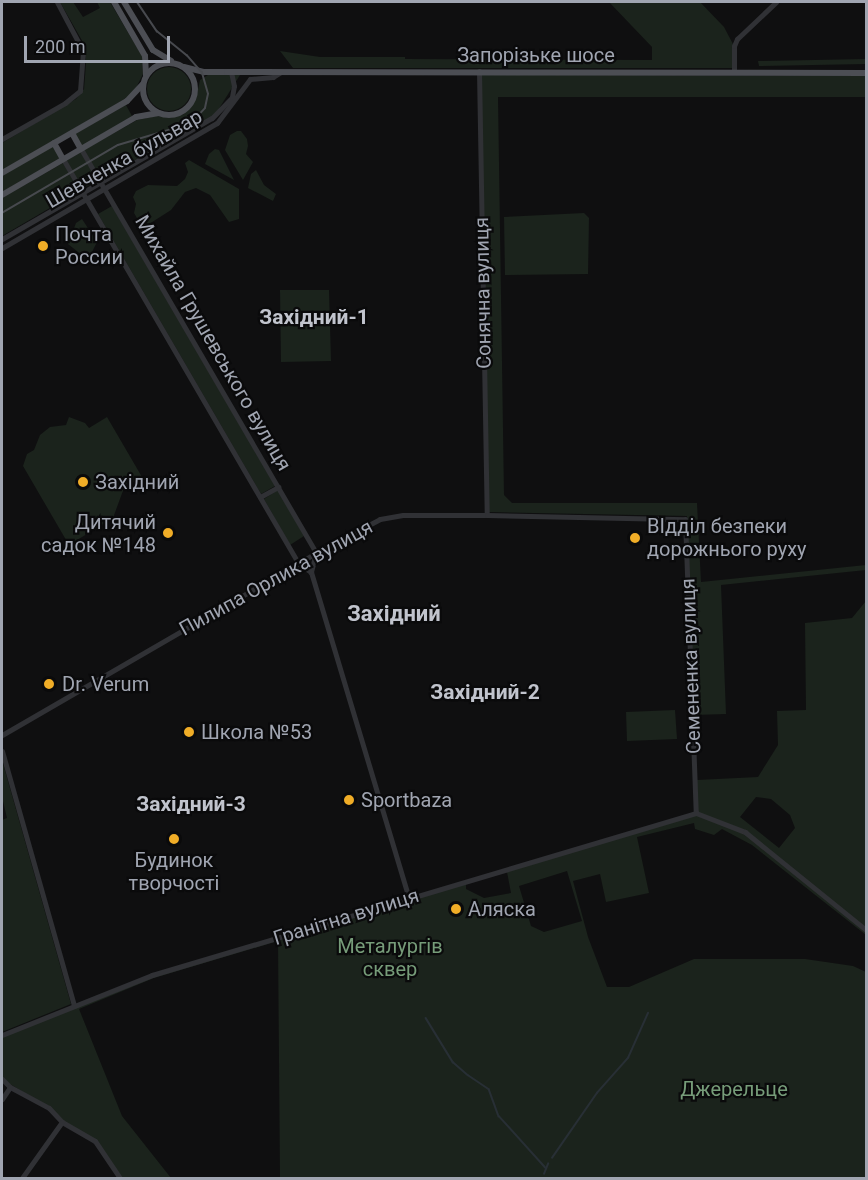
<!DOCTYPE html>
<meta charset="utf-8">
<style>
body{margin:0}
#map{position:relative;width:868px;height:1180px;overflow:hidden;background:#0f0f10;font-family:Roboto,sans-serif}
div>[style]{position:absolute}
.green>*{inset:0;background:#1b231c}
.round{border-radius:50%}
.stream>*{height:1.5px;margin:-0.75px;padding:0 0.75px;transform-origin:0.75px;border-radius:0.75px;background:#282f35}
.minor>*{height:5px;margin:-2.5px;padding:0 2.5px;transform-origin:2.5px;border-radius:2.5px;background:#303135}
.major>*{height:6px;margin:-3px;padding:0 3px;transform-origin:3px;border-radius:3px;background:#4c4e54}
.major>.ring{margin:-3px;padding:0;box-sizing:content-box;background:none;border:6px solid #4c4e54;border-radius:50%}
.tram>*{height:1.5px;margin:-0.75px;padding:0 0.75px;transform-origin:0.75px;border-radius:0.75px;background:#47494e}
.dots>*{width:16px;height:16px;translate:-50% -50%;box-sizing:border-box;border:3px solid #0a0a0b;border-radius:50%}
span{translate:-50% -50%;white-space:nowrap;text-align:center;line-height:1.15;-webkit-text-stroke:4.5px #0a0a0b;paint-order:stroke}
.street-label{font-size:20px;color:#a0a5b1}
.poi-label{font-size:20px;color:#a0a5b1}
.left{translate:0 -50%;text-align:left}
.right{translate:-100% -50%;text-align:right}
.park-label{font-size:20px;color:#769c79}
.neighbourhood-label{font-size:21px;color:#c1c4cd;font-weight:700}
.quarter-label{font-size:22px;color:#c1c4cd;font-weight:700}
.frame{position:absolute;inset:0;border:3px solid #a0a5b1;pointer-events:none}
.scale{position:absolute;left:24px;top:36px;width:146px;height:27px;box-sizing:border-box;border:3px solid #a0a5b1;border-top:0;padding-left:8px;font-size:18px;line-height:21px;white-space:nowrap;color:#a0a5b1;-webkit-text-stroke:4px #0a0a0b;paint-order:stroke}
</style>
<div id="map">
<div class="green">
<div style="clip-path:polygon(60px 2px,73px 2px,83px 17px,100px 8px,97px 2px,110px 2px,142px 56px,143px 74px,134px 92px,125px 99px,2px 170px,2px 143px,76px 99px,84px 89px,86px 63px,84px 44px)"></div>
<div style="clip-path:polygon(609px 2px,700px 2px,724px 27px,734px 46px,734px 68px,293px 68px,280px 51px,320px 57px,405px 57px,405px 59px,652px 60px,652px 47px)"></div>
<div style="clip-path:polygon(866px 59px,866px 64px,759px 66px,758px 61px)"></div>
<div class="round" style="left:147px;top:67px;width:44px;height:44px"></div>
<div style="clip-path:polygon(208px 75px,240px 75px,215px 115px,101px 179px,84px 150px,137px 120px,157px 116px,170px 118px,184px 114px,196px 99px,200px 80px)"></div>
<div style="clip-path:polygon(481px 75px,866px 76px,866px 97px,498px 97px,504px 495px,512px 503px,697px 503px,701px 582px,866px 565px,866px 570px,721px 585px,726px 714px,694px 715px,687px 516px,489px 512px)"></div>
<div style="clip-path:polygon(126px 105px,132px 116px,82px 146px,75px 134px)"></div>
<div style="clip-path:polygon(237px 131px,241px 131px,247px 139px,248px 146px,246px 154px,253px 162px,243px 180px,225px 150px,230px 135px)"></div>
<div style="clip-path:polygon(53px 146px,60px 158px,2px 192px,2px 176px)"></div>
<div style="clip-path:polygon(215px 149px,219px 150px,234px 180px,205px 164px,209px 154px)"></div>
<div style="clip-path:polygon(81px 152px,97px 181px,82px 189px,66px 161px)"></div>
<div style="clip-path:polygon(189px 160px,239px 189px,239px 219px,229px 222px,210px 195px,196px 188px,185px 192px,171px 210px,146px 226px,141px 225px,134px 213px,136px 204px,133px 197px,136px 191px,148px 185px,177px 186px,185px 179px,188px 172px,185px 163px)"></div>
<div style="clip-path:polygon(63px 163px,79px 191px,2px 236px,2px 198px)"></div>
<div style="clip-path:polygon(256px 170px,264px 185px,276px 194px,273px 201px,248px 188px,251px 174px)"></div>
<div style="clip-path:polygon(112px 206px,275px 486px,261px 494px,98px 214px)"></div>
<div style="clip-path:polygon(584px 213px,589px 218px,588px 274px,505px 275px,504px 217px)"></div>
<div style="clip-path:polygon(82px 219px,97px 242px,88px 260px,68px 244px,76px 223px)"></div>
<div style="clip-path:polygon(280px 290px,329px 290px,331px 361px,281px 362px)"></div>
<div style="clip-path:polygon(69px 417px,85px 423px,89px 428px,107px 417px,142px 477px,124px 488px,113px 518px,69px 545px,23px 466px,27px 454px,34px 450px,40px 435px,50px 427px,66px 425px)"></div>
<div style="clip-path:polygon(278px 490px,304px 536px,290px 545px,264px 499px)"></div>
<div style="clip-path:polygon(evenodd,866px 601px,866px 935px,752px 845px,722px 829px,714px 835px,695px 829px,694px 823px,637px 837px,649px 893px,606px 902px,600px 874px,573px 881px,588px 937px,607px 987px,629px 987px,694px 959px,805px 959px,853px 966px,866px 972px,866px 1178px,280px 1178px,278px 941px,154px 978px,79px 1009px,122px 1116px,171px 1178px,120px 1178px,101px 1147px,62px 1122px,49px 1108px,2px 1079px,2px 1035px,152px 975px,696px 813px,697px 780px,758px 777px,778px 745px,777px 711px,806px 710px,805px 623px,852px 618px,866px 601px,756px 797px,771px 799px,790px 815px,795px 828px,779px 848px,740px 817px,756px 797px,866px 601px,567px 871px,582px 921px,544px 932px,531px 926px,519px 886px,567px 871px,866px 601px,507px 872px,511px 893px,484px 898px,466px 889px,466px 884px,507px 872px)"></div>
<div style="clip-path:polygon(675px 710px,677px 739px,627px 741px,626px 712px)"></div>
<div style="clip-path:polygon(2px 760px,71px 1004px,2px 1032px,2px 820px,7px 818px,2px 797px)"></div>
</div>
<div class="stream">
<div style="left:426px;top:1018px;width:52px;rotate:58.5deg"></div>
<div style="left:453px;top:1062px;width:20px;rotate:41deg"></div>
<div style="left:468px;top:1075px;width:25px;rotate:34deg"></div>
<div style="left:489px;top:1089px;width:29px;rotate:70deg"></div>
<div style="left:499px;top:1116px;width:70px;rotate:47.9deg"></div>
<div style="left:552px;top:1158px;width:79px;rotate:-55.3deg"></div>
<div style="left:597px;top:1093px;width:47px;rotate:-48.5deg"></div>
<div style="left:628px;top:1058px;width:49px;rotate:-66deg"></div>
<div style="left:544px;top:1174px;width:11px;rotate:-68deg"></div>
</div>
<div class="minor">
<div style="left:479px;top:71px;width:444px;rotate:89deg"></div>
<div style="left:734px;top:72px;width:26px;rotate:-90deg"></div>
<div style="left:734px;top:46px;width:8px;rotate:-67deg"></div>
<div style="left:737px;top:39px;width:54px;rotate:-43.5deg"></div>
<div style="left:2px;top:139px;width:73px;rotate:-29.7deg"></div>
<div style="left:65px;top:103px;width:19px;rotate:-39deg"></div>
<div style="left:80px;top:91px;width:40px;rotate:-85.7deg"></div>
<div style="left:83px;top:51px;width:55px;rotate:-118deg"></div>
<div style="left:81px;top:149px;width:467px;rotate:59.8deg"></div>
<div style="left:316px;top:553px;width:20px;rotate:105deg"></div>
<div style="left:311px;top:572px;width:340px;rotate:73.3deg"></div>
<div style="left:63px;top:159px;width:467px;rotate:59.8deg"></div>
<div style="left:298px;top:563px;width:16px;rotate:35deg"></div>
<div style="left:2px;top:239px;width:242px;rotate:-30deg"></div>
<div style="left:212px;top:118px;width:29px;rotate:-46deg"></div>
<div style="left:232px;top:97px;width:11px;rotate:-80deg"></div>
<div style="left:234px;top:86px;width:14px;rotate:-102deg"></div>
<div style="left:2px;top:248px;width:249px;rotate:-30.2deg"></div>
<div style="left:217px;top:123px;width:55px;rotate:-53.1deg"></div>
<div style="left:250px;top:79px;width:23px;rotate:-5deg"></div>
<div style="left:273px;top:77px;width:9px;rotate:-32deg"></div>
<div style="left:260px;top:497px;width:21px;rotate:-29deg"></div>
<div style="left:2px;top:735px;width:363px;rotate:-30.1deg"></div>
<div style="left:316px;top:553px;width:72px;rotate:-28deg"></div>
<div style="left:380px;top:519px;width:23px;rotate:-10deg"></div>
<div style="left:403px;top:515px;width:84px"></div>
<div style="left:487px;top:515px;width:198px;rotate:1.2deg"></div>
<div style="left:685px;top:519px;width:294px;rotate:87.9deg"></div>
<div style="left:2px;top:751px;width:265px;rotate:74.2deg"></div>
<div style="left:696px;top:813px;width:53px;rotate:21.2deg"></div>
<div style="left:745px;top:832px;width:156px;rotate:39deg"></div>
<div style="left:2px;top:1035px;width:162px;rotate:-21.8deg"></div>
<div style="left:152px;top:975px;width:568px;rotate:-16.58deg"></div>
<div style="left:2px;top:1079px;width:11px;rotate:45deg"></div>
<div style="left:10px;top:1087px;width:44px;rotate:28.3deg"></div>
<div style="left:49px;top:1108px;width:19px;rotate:47deg"></div>
<div style="left:62px;top:1122px;width:38px;rotate:30deg"></div>
<div style="left:95px;top:1141px;width:45px;rotate:56deg"></div>
<div style="left:2px;top:1099px;width:14px;rotate:-56deg"></div>
<div style="left:22px;top:1178px;width:69px;rotate:-54.5deg"></div>
</div>
<div class="major">
<div style="left:114px;top:2px;width:62px;rotate:60.1deg"></div>
<div style="left:145px;top:56px;width:20px;rotate:87deg"></div>
<div style="left:124px;top:2px;width:56px;rotate:58.9deg"></div>
<div style="left:153px;top:50px;width:21px;rotate:31deg"></div>
<div class="ring" style="left:143px;top:63px;width:46px;height:46px"></div>
<div style="left:184px;top:67px;width:21px;rotate:14deg"></div>
<div style="left:204px;top:72px;width:23px"></div>
<div style="left:227px;top:72px;width:639px;rotate:0.09deg"></div>
<div style="left:72px;top:133px;width:18px;rotate:61deg"></div>
<div style="left:54px;top:143px;width:18px;rotate:61deg"></div>
<div style="left:2px;top:173px;width:144px;rotate:-29.9deg"></div>
<div style="left:127px;top:101px;width:23px;rotate:-47deg"></div>
<div style="left:2px;top:195px;width:155px;rotate:-30.2deg"></div>
<div style="left:136px;top:117px;width:23px;rotate:-10deg"></div>
</div>
<div class="tram">
<div style="left:2px;top:213px;width:134px;rotate:-30.4deg"></div>
<div style="left:118px;top:145px;width:70px;rotate:-16.6deg"></div>
<div style="left:185px;top:125px;width:10px;rotate:-29deg"></div>
<div style="left:194px;top:120px;width:16px;rotate:-47deg"></div>
<div style="left:205px;top:108px;width:14px;rotate:-78deg"></div>
<div style="left:208px;top:94px;width:22px;rotate:-106deg"></div>
<div style="left:202px;top:73px;width:23px;rotate:-131deg"></div>
<div style="left:187px;top:56px;width:38px;rotate:-141deg"></div>
<div style="left:157px;top:32px;width:36px;rotate:-124deg"></div>
</div>
<div class="dots">
<div style="left:43px;top:246px;background:#f0ad27"></div>
<div style="left:83px;top:482px;background:#f0ad27"></div>
<div style="left:168px;top:533px;background:#f0ad27"></div>
<div style="left:635px;top:538px;background:#f0ad27"></div>
<div style="left:49px;top:684px;background:#f0ad27"></div>
<div style="left:189px;top:732px;background:#f0ad27"></div>
<div style="left:349px;top:800px;background:#f0ad27"></div>
<div style="left:174px;top:839px;background:#f0ad27"></div>
<div style="left:456px;top:909px;background:#f0ad27"></div>
</div>
<div class="street-label">
<span style="left:536px;top:55px">Запорізьке шосе</span>
<span style="left:124px;top:159px;rotate:-30deg">Шевченка бульвар</span>
<span style="left:483px;top:293px;rotate:-91deg">Сонячна вулиця</span>
<span style="left:213px;top:343px;rotate:60deg">Михайла Грушевського вулиця</span>
<span style="left:276px;top:578px;rotate:-29deg">Пилипа Орлика вулиця</span>
<span style="left:691px;top:666px;rotate:-92deg">Семененка вулиця</span>
<span style="left:346px;top:917px;rotate:-17deg">Гранітна вулиця</span>
</div>
<div class="poi-label">
<span class="left" style="left:55px;top:246px">Почта<br>России</span>
<span class="left" style="left:95px;top:482px">Західний</span>
<span class="right" style="left:156px;top:534px">Дитячий<br>садок №148</span>
<span class="left" style="left:647px;top:538px">ВІдділ безпеки<br>дорожнього руху</span>
<span class="left" style="left:62px;top:684px">Dr. Verum</span>
<span class="left" style="left:201px;top:732px">Школа №53</span>
<span class="left" style="left:361px;top:800px">Sportbaza</span>
<span style="left:174px;top:872px">Будинок<br>творчості</span>
<span class="left" style="left:468px;top:909px">Аляска</span>
</div>
<div class="park-label">
<span style="left:390px;top:958px">Металургів<br>сквер</span>
<span style="left:734px;top:1089px">Джерельце</span>
</div>
<div class="neighbourhood-label">
<span style="left:314px;top:317px">Західний-1</span>
<span style="left:485px;top:692px">Західний-2</span>
<span style="left:191px;top:804px">Західний-3</span>
</div>
<div class="quarter-label">
<span style="left:394px;top:614px">Західний</span>
</div>
<div class="frame"></div>
<div class="scale">200 m</div>
</div>
